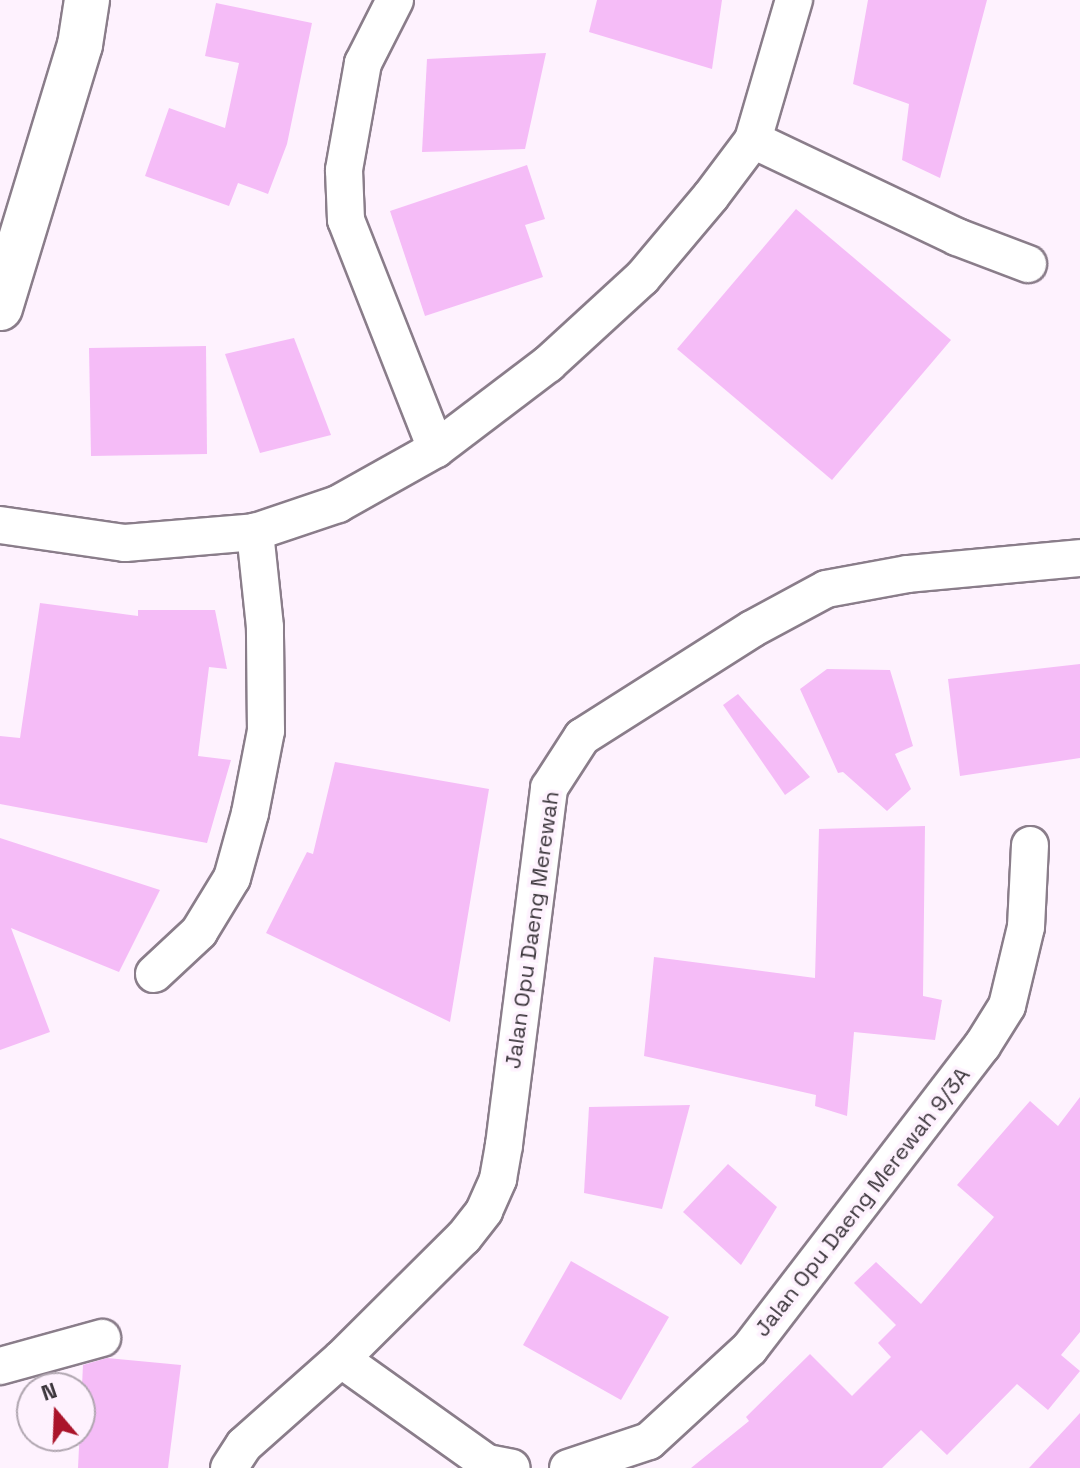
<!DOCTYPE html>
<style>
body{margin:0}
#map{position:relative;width:1080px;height:1468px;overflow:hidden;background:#fef2fe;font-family:"Space Grotesk",sans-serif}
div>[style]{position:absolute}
.building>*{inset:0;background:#f5bcf7}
.roads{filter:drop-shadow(2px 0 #8a7d8a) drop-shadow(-2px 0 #8a7d8a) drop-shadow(0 2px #8a7d8a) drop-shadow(0 -2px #8a7d8a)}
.minor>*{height:36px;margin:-18px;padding:0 18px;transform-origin:18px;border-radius:18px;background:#fff}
.tertiary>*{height:44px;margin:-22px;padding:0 22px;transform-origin:22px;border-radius:22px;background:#fff}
span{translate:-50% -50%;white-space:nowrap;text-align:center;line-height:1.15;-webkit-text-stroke:7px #fef2fe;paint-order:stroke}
.street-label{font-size:22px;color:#3b353b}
.north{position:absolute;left:16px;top:1372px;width:80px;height:80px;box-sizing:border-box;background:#fef2fe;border:2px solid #b0a6b0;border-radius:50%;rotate:341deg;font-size:22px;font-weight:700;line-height:32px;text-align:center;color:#3b353b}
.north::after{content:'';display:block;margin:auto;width:28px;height:36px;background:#aa142b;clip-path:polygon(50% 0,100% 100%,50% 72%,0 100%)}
</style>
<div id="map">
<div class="building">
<div style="clip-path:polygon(597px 0,722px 0,712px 69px,589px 32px)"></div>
<div style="clip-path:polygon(868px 0,987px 0,940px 178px,902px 160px,909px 104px,853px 84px)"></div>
<div style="clip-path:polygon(216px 3px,312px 23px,287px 144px,268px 194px,238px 183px,229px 206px,145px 176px,169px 108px,225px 128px,239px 63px,205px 56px)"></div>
<div style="clip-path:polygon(546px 53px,525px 149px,422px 152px,427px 59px)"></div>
<div style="clip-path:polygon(527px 165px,545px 219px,525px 225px,543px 277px,425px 316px,390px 211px)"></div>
<div style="clip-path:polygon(796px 209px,951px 340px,832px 480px,677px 349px)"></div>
<div style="clip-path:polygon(294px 338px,331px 435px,260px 453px,225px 354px)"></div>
<div style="clip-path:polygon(206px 346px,207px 454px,91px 456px,89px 348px)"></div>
<div style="clip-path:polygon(40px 603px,138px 616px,138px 610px,215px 610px,227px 669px,209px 667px,198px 756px,231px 760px,207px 843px,0 804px,0 736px,20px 738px)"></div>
<div style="clip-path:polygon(1080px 664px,1080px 758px,960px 776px,948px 679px)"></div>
<div style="clip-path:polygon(827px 669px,890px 670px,913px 746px,895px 754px,911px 789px,887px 811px,843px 772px,838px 773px,800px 689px)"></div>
<div style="clip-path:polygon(738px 694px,810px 777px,785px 795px,723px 705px)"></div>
<div style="clip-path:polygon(335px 762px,489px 789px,450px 1022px,266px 933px,307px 852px,313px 854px)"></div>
<div style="clip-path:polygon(925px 826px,923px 996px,942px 1000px,935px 1040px,854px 1032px,847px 1116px,815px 1106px,816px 1095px,644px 1056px,654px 957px,815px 978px,819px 829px)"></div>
<div style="clip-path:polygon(0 838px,160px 890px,119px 972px,11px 928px,50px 1032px,0 1050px)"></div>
<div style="clip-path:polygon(1080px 1097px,1080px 1332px,1061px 1355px,1080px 1371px,1048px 1410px,1017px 1384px,947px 1455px,921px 1430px,882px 1468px,691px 1468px,749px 1421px,746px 1417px,810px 1354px,852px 1396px,891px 1357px,878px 1343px,896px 1325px,854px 1283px,876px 1262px,921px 1304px,994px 1217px,957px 1185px,1030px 1101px,1058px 1126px)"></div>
<div style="clip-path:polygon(690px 1105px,662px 1209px,584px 1193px,589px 1107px)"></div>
<div style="clip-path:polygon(728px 1164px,777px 1207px,741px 1265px,683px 1212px)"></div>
<div style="clip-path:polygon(571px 1261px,669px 1317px,621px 1400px,523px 1345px)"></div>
<div style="clip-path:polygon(107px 1358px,181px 1365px,168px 1468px,78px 1468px,83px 1365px)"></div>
<div style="clip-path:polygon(1080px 1413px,1080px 1468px,1029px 1468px)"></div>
</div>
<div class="roads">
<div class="minor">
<div style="left:395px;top:0;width:71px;rotate:116.9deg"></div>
<div style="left:363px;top:63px;width:109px;rotate:100.1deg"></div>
<div style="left:344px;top:170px;width:50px;rotate:87.7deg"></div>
<div style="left:346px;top:220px;width:246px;rotate:68.5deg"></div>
<div style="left:753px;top:140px;width:226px;rotate:25.4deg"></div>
<div style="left:957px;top:237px;width:76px;rotate:20.8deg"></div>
<div style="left:0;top:525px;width:126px;rotate:8.2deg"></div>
<div style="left:125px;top:543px;width:130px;rotate:-4.8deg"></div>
<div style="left:255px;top:532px;width:88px;rotate:-18.6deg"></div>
<div style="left:338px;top:504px;width:112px;rotate:-29.3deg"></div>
<div style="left:436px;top:449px;width:141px;rotate:-37.2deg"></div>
<div style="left:548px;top:364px;width:127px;rotate:-42.5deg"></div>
<div style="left:642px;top:278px;width:107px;rotate:-49.9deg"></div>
<div style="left:711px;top:196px;width:70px;rotate:-53.1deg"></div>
<div style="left:753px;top:140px;width:146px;rotate:-73.7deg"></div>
<div style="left:154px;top:974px;width:62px;rotate:-43deg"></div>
<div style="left:199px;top:932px;width:63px;rotate:-58.6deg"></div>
<div style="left:232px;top:878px;width:67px;rotate:-74.5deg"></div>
<div style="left:250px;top:813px;width:84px;rotate:-79deg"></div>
<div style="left:266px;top:731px;width:104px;rotate:-90.6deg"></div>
<div style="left:265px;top:627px;width:96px;rotate:-96deg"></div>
<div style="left:341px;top:1359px;width:179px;rotate:35.5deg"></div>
<div style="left:487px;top:1463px;width:25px;rotate:11deg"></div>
<div style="left:0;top:1366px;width:106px;rotate:-15.4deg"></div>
<div style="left:229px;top:1468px;width:27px;rotate:-57deg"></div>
<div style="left:244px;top:1445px;width:130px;rotate:-41.6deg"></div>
<div style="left:341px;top:1359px;width:173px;rotate:-44.8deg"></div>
<div style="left:464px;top:1237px;width:33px;rotate:-52deg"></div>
<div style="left:484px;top:1211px;width:35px;rotate:-66deg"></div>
<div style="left:498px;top:1179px;width:35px;rotate:-80deg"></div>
<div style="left:504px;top:1145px;width:360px;rotate:-82.8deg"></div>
<div style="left:549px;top:788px;width:61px;rotate:-57.1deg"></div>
<div style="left:582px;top:737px;width:201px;rotate:-32.4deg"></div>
<div style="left:752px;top:629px;width:84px;rotate:-28.4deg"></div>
<div style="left:826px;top:589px;width:83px;rotate:-10.4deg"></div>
<div style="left:908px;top:574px;width:173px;rotate:-5.3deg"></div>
<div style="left:568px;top:1468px;width:85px;rotate:-18.4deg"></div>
<div style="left:649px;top:1441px;width:137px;rotate:-42.6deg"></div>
<div style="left:750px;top:1348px;width:381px;rotate:-52.5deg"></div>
<div style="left:982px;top:1046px;width:47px;rotate:-58deg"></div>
<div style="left:1007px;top:1006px;width:81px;rotate:-76.5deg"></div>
<div style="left:1026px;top:927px;width:82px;rotate:-87.2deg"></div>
</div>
<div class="tertiary">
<div style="left:0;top:308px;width:275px;rotate:-73.1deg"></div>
<div style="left:80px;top:45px;width:46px;rotate:-81.2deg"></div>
</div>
</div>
<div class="street-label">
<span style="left:532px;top:930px;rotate:-82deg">Jalan Opu Daeng Merewah</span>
<span style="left:862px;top:1202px;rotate:-52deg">Jalan Opu Daeng Merewah 9/3A</span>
</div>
<div class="north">N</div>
</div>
